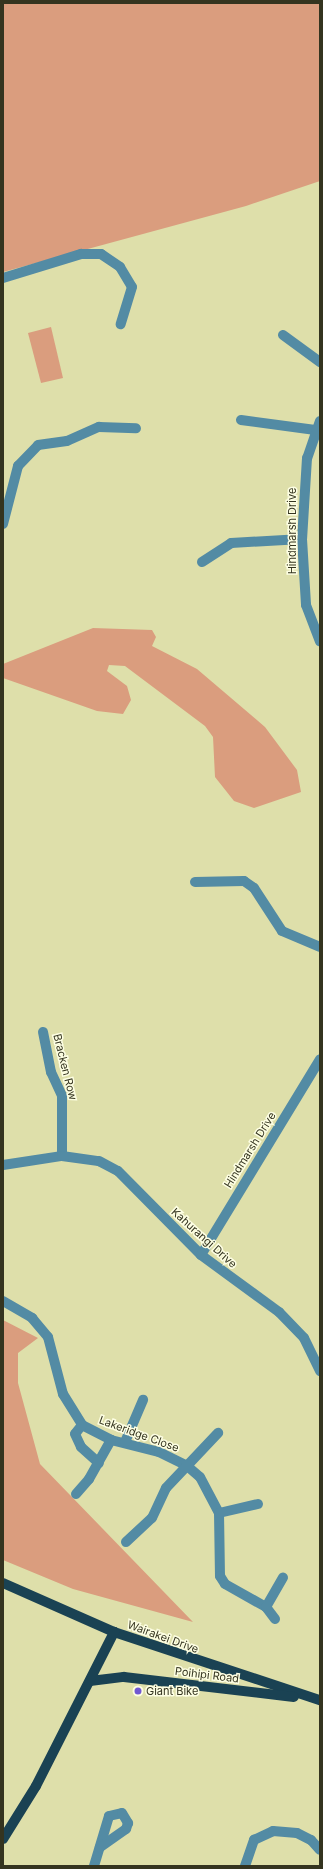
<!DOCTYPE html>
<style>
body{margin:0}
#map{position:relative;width:323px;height:1869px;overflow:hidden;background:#dedfaa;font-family:Inter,sans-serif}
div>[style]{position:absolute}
.green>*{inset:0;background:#da9d7e}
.minor>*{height:10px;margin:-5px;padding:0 5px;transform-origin:5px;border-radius:5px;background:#538ba4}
.major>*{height:10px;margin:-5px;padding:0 5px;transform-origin:5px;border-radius:5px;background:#1a4253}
.dots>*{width:11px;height:11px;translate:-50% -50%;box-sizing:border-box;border:2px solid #fdfee3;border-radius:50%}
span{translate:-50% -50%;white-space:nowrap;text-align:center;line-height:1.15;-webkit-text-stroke:3px #fdfee3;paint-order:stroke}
.street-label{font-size:11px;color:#34341f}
.poi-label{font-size:11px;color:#34341f}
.left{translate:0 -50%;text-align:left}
.frame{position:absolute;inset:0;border:4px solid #34341f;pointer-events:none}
</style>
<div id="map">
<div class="green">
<div style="clip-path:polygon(3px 3px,320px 3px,320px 181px,246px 206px,3px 272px)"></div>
<div style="clip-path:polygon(51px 327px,63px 378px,41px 383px,28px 333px)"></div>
<div style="clip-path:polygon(93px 628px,152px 630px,156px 637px,152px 646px,197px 669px,265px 727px,297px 770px,301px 792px,254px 808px,234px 801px,215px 777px,213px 737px,205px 726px,125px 666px,109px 665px,107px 671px,127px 686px,131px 700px,123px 714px,97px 711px,3px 678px,3px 664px)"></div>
<div style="clip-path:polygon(3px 1320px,38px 1338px,18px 1353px,18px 1383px,40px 1464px,193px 1622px,73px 1589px,3px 1560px)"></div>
</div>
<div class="minor">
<div style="left:3px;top:278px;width:82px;rotate:-17.1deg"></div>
<div style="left:81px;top:254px;width:20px"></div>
<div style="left:101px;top:254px;width:23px;rotate:34deg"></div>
<div style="left:120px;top:267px;width:23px;rotate:59deg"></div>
<div style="left:132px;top:287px;width:39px;rotate:107deg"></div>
<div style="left:283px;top:335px;width:46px;rotate:36.1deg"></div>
<div style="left:241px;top:420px;width:75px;rotate:7.7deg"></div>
<div style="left:320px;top:421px;width:39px;rotate:109deg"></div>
<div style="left:307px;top:458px;width:81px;rotate:93.5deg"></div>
<div style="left:302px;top:539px;width:66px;rotate:86.5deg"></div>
<div style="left:306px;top:605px;width:39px;rotate:69deg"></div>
<div style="left:3px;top:524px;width:60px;rotate:-75.5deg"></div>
<div style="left:18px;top:466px;width:29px;rotate:-46deg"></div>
<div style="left:38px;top:445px;width:29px;rotate:-8deg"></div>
<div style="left:67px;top:441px;width:35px;rotate:-24deg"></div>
<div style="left:99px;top:427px;width:37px;rotate:2deg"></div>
<div style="left:202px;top:562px;width:35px;rotate:-33deg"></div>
<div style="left:231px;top:543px;width:71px;rotate:-3.2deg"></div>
<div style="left:195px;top:882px;width:49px;rotate:-1.2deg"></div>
<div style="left:244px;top:881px;width:12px;rotate:35deg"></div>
<div style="left:254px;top:888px;width:51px;rotate:56.9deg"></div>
<div style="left:282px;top:931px;width:41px;rotate:22.8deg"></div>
<div style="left:43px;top:1032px;width:41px;rotate:78.7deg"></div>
<div style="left:51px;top:1072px;width:26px;rotate:65deg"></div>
<div style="left:62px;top:1096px;width:60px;rotate:90deg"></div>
<div style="left:3px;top:1165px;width:60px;rotate:-8.7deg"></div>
<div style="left:62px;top:1156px;width:37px;rotate:8deg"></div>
<div style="left:99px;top:1161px;width:21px;rotate:28deg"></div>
<div style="left:118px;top:1171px;width:118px;rotate:45.3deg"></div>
<div style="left:201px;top:1255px;width:97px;rotate:36.2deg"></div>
<div style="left:279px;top:1312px;width:36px;rotate:46deg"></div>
<div style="left:304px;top:1338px;width:37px;rotate:64deg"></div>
<div style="left:201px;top:1255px;width:229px;rotate:-58.7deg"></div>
<div style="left:3px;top:1301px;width:34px;rotate:30deg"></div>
<div style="left:32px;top:1318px;width:25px;rotate:50deg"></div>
<div style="left:48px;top:1337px;width:59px;rotate:75.3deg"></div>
<div style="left:63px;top:1394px;width:36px;rotate:58deg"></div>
<div style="left:82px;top:1425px;width:33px;rotate:27deg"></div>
<div style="left:111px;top:1440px;width:49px;rotate:14deg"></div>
<div style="left:159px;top:1452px;width:30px;rotate:26deg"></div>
<div style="left:186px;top:1465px;width:18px;rotate:41deg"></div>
<div style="left:200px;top:1477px;width:41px;rotate:62.2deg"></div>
<div style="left:219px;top:1513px;width:63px;rotate:89.1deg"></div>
<div style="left:220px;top:1576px;width:9px;rotate:58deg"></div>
<div style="left:225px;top:1584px;width:47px;rotate:29.3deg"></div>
<div style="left:266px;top:1607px;width:15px;rotate:53deg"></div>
<div style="left:82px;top:1425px;width:11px;rotate:128deg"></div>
<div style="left:75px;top:1434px;width:14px;rotate:65deg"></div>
<div style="left:81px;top:1447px;width:24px;rotate:42deg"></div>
<div style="left:125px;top:1442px;width:46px;rotate:-66.8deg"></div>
<div style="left:76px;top:1494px;width:20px;rotate:-49deg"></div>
<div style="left:89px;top:1479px;width:45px;rotate:-60.6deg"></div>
<div style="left:219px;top:1513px;width:40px;rotate:-13deg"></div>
<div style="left:126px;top:1542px;width:35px;rotate:-43deg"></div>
<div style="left:152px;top:1518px;width:33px;rotate:-65deg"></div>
<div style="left:166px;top:1488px;width:76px;rotate:-46.6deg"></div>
<div style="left:266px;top:1607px;width:34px;rotate:-60deg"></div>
<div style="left:94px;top:1866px;width:52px;rotate:-73.3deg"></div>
<div style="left:109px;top:1816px;width:13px;rotate:-13deg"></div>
<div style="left:122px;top:1813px;width:12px;rotate:59deg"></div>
<div style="left:128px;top:1823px;width:6px;rotate:108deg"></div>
<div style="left:126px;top:1829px;width:32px;rotate:145deg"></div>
<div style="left:245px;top:1866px;width:28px;rotate:-71deg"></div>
<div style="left:254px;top:1840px;width:21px;rotate:-25deg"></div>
<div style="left:273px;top:1831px;width:24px;rotate:5deg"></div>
<div style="left:297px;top:1833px;width:16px;rotate:27deg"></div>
<div style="left:311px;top:1840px;width:13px;rotate:48deg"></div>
</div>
<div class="major">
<div style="left:3px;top:1583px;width:121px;rotate:23.8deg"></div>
<div style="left:114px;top:1632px;width:217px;rotate:18.3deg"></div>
<div style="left:90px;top:1681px;width:34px;rotate:-7deg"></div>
<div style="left:124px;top:1677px;width:171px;rotate:6.7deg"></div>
<div style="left:3px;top:1839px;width:62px;rotate:-58.1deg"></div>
<div style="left:36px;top:1786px;width:173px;rotate:-63.1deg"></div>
</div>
<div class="dots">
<div style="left:138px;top:1691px;background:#7158d2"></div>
</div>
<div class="street-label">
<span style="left:292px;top:531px;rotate:-90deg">Hindmarsh Drive</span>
<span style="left:65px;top:1067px;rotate:76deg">Bracken Row</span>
<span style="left:250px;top:1150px;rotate:-58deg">Hindmarsh Drive</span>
<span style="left:204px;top:1238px;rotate:42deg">Kahurangi Drive</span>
<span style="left:139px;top:1434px;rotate:20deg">Lakeridge Close</span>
<span style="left:163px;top:1637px;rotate:20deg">Wairakei Drive</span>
<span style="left:207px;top:1675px;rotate:7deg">Poihipi Road</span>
</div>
<div class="poi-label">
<span class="left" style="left:146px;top:1691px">Giant Bike</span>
</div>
<div class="frame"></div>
</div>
